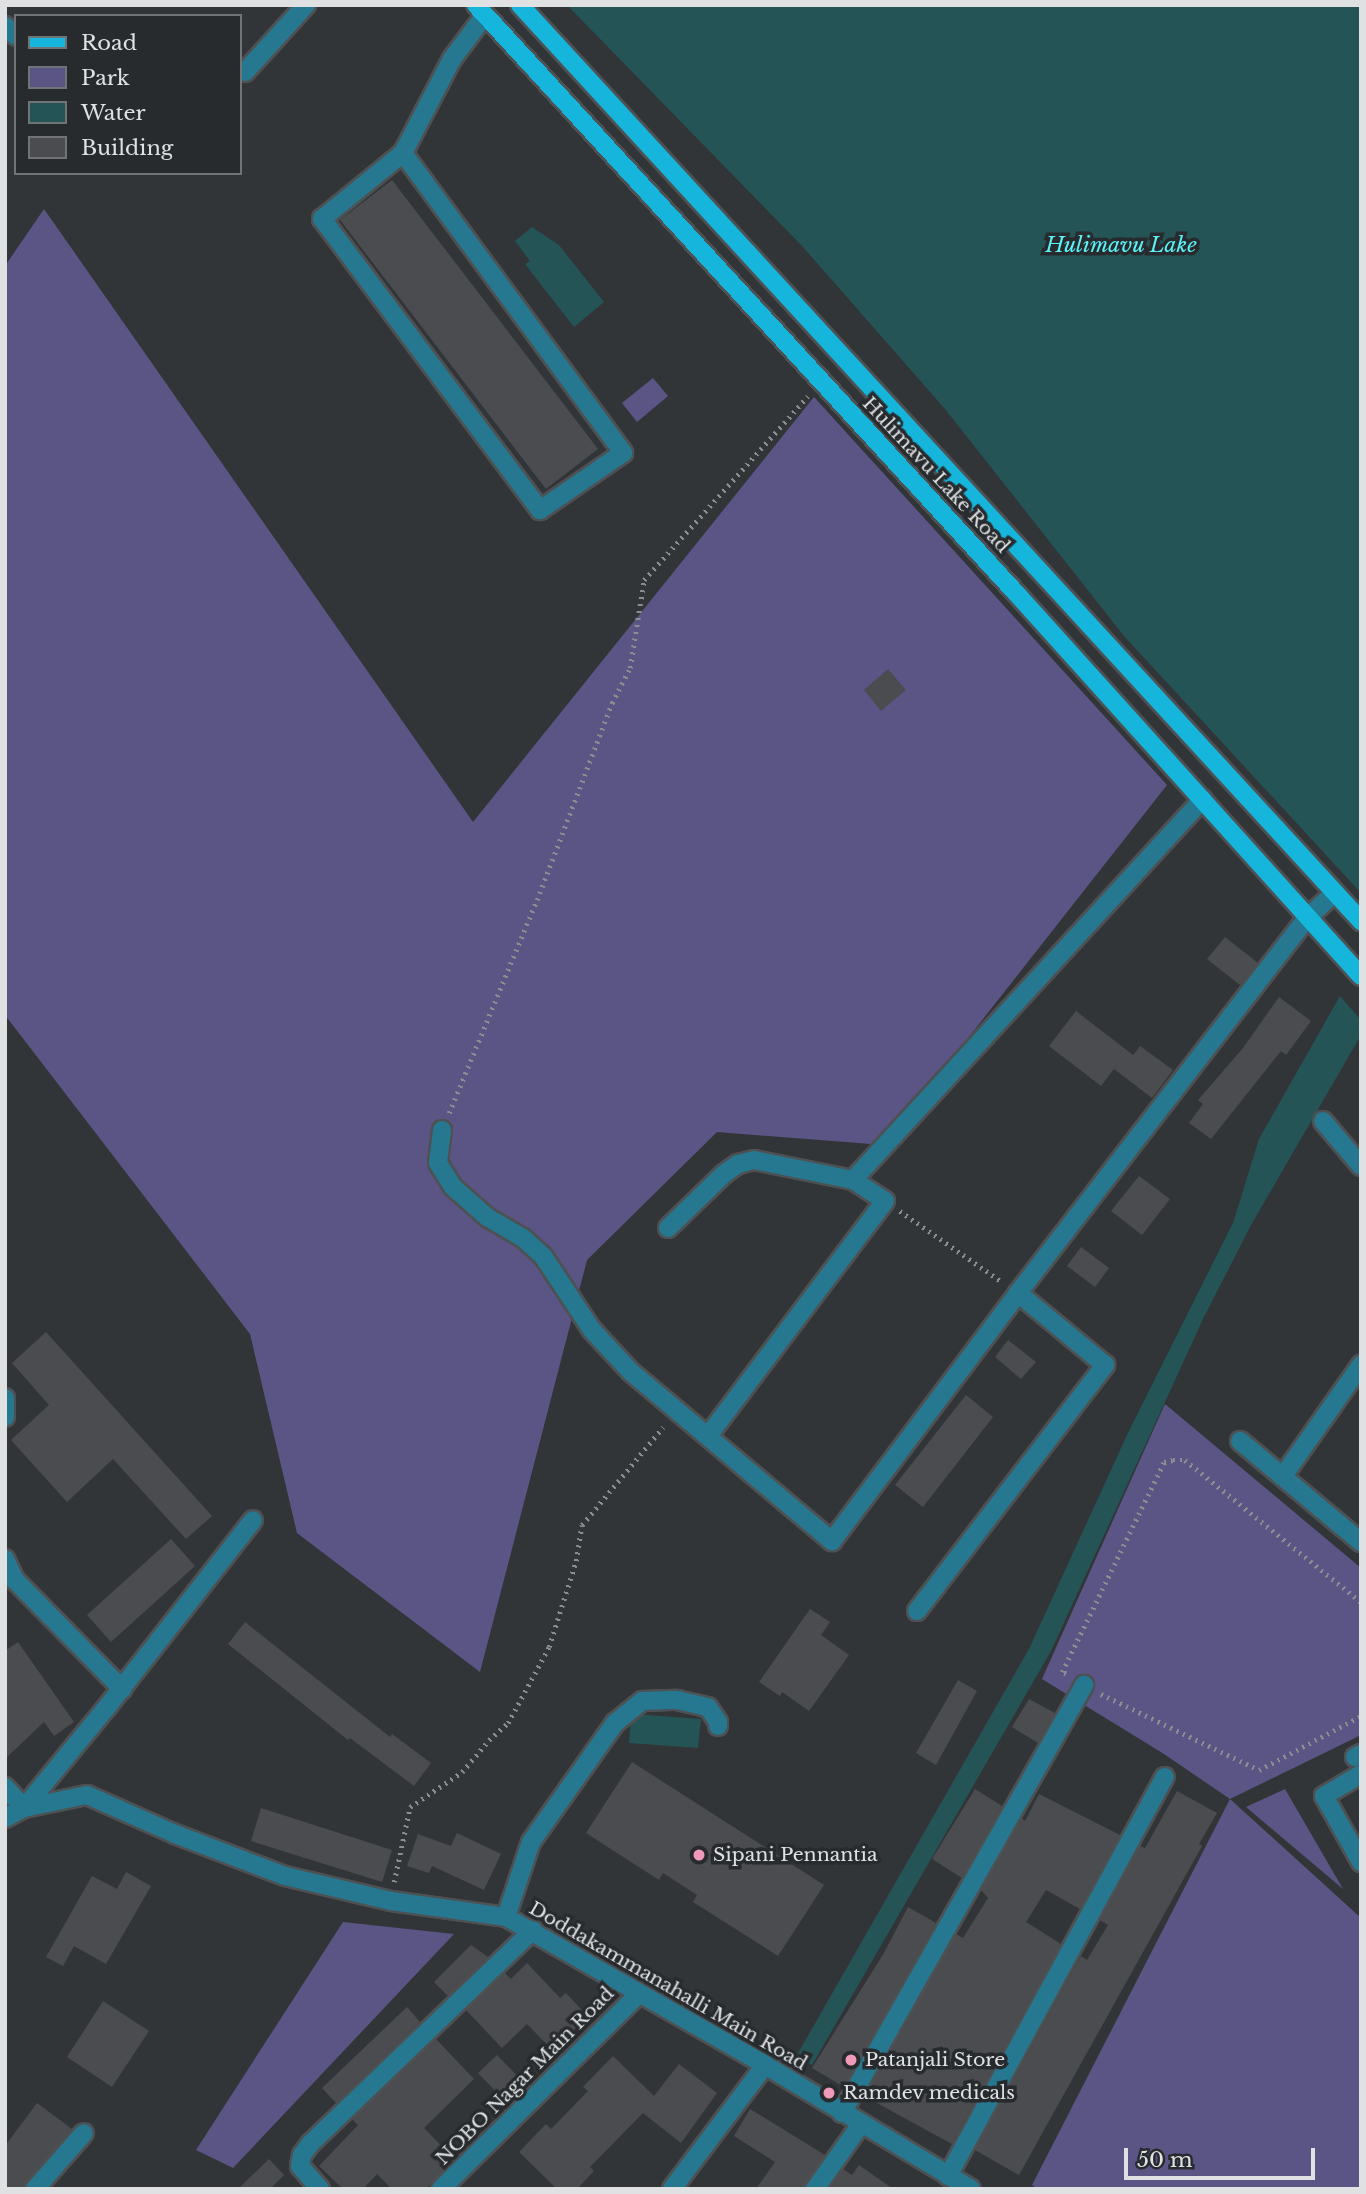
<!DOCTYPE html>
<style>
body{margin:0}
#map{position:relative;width:1366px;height:2194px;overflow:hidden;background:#323538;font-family:"Libre Baskerville",serif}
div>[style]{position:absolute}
.green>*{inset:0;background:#5b5586}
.water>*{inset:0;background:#245455}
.building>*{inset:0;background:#4b4c50}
.path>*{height:4.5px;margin-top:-2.25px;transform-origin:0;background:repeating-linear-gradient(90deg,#8b8d90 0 2px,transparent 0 7px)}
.roads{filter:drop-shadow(2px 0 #4e5153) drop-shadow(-2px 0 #4e5153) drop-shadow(0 2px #4e5153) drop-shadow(0 -2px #4e5153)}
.minor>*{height:18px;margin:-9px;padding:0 9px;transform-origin:9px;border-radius:9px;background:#257890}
.major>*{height:18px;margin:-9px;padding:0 9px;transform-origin:9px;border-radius:9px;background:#16b5dc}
.dots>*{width:19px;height:19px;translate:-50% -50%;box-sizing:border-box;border:4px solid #282b2e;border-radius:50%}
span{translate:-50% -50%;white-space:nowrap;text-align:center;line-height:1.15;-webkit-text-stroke:7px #282b2e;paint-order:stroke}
.street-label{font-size:19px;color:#dfe1e3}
.poi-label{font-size:19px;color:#dfe1e3}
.left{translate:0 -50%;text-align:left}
.water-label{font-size:21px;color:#59f2f7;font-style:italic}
.frame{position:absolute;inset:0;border:7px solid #dfe1e3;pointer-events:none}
.legend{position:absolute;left:14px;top:14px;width:228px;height:161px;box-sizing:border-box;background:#282b2e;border:2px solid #717476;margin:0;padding:9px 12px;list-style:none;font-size:21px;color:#dfe1e3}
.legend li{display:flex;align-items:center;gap:14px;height:35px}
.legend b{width:35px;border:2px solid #717476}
.scale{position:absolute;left:1124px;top:2148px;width:191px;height:32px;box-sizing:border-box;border:4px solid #dfe1e3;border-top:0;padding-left:9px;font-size:21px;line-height:24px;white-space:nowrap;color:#dfe1e3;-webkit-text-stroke:5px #282b2e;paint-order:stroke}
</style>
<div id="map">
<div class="green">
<div style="clip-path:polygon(44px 209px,473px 822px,814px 397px,1167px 785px,884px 1145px,717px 1132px,587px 1260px,480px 1672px,297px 1533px,250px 1334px,5px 1015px,5px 266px)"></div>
<div style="clip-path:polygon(653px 378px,668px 396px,637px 422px,622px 403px)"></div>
<div style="clip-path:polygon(1165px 1404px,1361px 1568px,1361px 1735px,1230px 1799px,1361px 1918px,1361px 2189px,1038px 2189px,1032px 2185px,1230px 1799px,1164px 1754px,1042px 1679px)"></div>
<div style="clip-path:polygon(1285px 1789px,1343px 1889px,1246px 1807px)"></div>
<div style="clip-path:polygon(343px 1922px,454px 1934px,233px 2168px,196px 2150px)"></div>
</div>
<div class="water">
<div style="clip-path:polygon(567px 5px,1361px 5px,1361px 893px,1124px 636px,945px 409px,803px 247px)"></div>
<div style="clip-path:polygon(532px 227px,559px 245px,604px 302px,574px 327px,525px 264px,530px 261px,515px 241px)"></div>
<div style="clip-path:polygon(1340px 996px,1361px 1020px,1361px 1035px,1251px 1225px,1203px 1319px,1051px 1651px,812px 2065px,797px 2055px,1029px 1649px,1127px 1435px,1233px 1223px,1259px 1139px)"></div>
<div style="clip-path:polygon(631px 1714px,701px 1719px,698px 1748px,629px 1743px)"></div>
</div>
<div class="building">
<div style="clip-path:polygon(392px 180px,598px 449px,546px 489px,340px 220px)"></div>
<div style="clip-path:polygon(888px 669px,906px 690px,881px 711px,864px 690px)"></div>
<div style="clip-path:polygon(1225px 937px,1258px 963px,1240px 985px,1207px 959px)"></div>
<div style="clip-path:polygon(1279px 997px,1311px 1021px,1286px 1055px,1281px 1051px,1211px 1139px,1189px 1123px,1203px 1104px,1198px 1100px,1243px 1048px)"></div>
<div style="clip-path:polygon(1076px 1011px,1133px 1055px,1140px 1046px,1173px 1070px,1152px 1098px,1114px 1069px,1101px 1086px,1049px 1046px)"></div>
<div style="clip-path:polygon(1139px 1176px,1170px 1199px,1142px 1235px,1111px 1211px)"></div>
<div style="clip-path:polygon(1081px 1247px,1109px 1268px,1095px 1287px,1067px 1266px)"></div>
<div style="clip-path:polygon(46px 1332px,212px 1516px,186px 1539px,113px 1459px,67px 1502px,11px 1440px,49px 1405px,12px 1363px)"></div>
<div style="clip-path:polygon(1008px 1340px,1036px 1362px,1021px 1379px,995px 1357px)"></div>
<div style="clip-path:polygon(966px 1395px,993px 1417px,923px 1507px,895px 1485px)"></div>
<div style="clip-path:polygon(171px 1539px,195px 1566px,111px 1642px,87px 1615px)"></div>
<div style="clip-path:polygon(810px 1609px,830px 1622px,821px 1635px,849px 1655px,809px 1711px,782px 1692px,780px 1696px,759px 1682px)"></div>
<div style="clip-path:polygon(245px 1622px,390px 1737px,392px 1734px,431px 1763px,414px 1786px,350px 1738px,348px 1740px,228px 1644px)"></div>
<div style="clip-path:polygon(18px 1642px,74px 1722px,54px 1736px,44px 1722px,5px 1759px,5px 1651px)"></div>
<div style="clip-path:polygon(958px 1680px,977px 1691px,936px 1765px,916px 1753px)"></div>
<div style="clip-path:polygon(1029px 1699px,1055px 1713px,1038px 1743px,1012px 1727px)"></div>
<div style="clip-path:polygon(632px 1762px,824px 1885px,778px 1956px,693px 1902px,697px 1895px,663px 1873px,659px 1880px,586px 1833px)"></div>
<div style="clip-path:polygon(975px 1789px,1002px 1806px,962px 1878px,932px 1859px)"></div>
<div style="clip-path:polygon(1177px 1791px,1217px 1813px,1199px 1844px,1202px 1846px,1019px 2175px,975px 2150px,1081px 1956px,1087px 1960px,1108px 1925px,1100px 1920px,1140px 1846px,1145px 1848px)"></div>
<div style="clip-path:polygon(1039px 1794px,1120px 1835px,1080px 1909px,1046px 1890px,1026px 1922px,1061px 1944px,952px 2144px,864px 2096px,956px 1934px,963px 1938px,988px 1898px,981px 1890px,1022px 1818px,1025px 1821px)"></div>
<div style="clip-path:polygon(261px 1808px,392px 1850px,382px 1882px,251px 1841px)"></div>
<div style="clip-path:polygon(457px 1833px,501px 1854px,484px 1890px,432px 1866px,429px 1873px,407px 1866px,418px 1834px,451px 1846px)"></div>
<div style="clip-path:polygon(126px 1872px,151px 1886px,106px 1964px,74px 1946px,63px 1966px,46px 1957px,92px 1876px,117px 1889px)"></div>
<div style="clip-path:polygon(908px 1907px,936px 1923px,844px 2087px,812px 2068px,884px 1953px)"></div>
<div style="clip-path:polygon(471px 1945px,488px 1957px,448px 1996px,434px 1982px)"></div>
<div style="clip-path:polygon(527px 1963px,560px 1998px,566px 1993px,593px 2022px,557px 2055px,527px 2024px,502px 2048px,466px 2010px,505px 1973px,511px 1979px)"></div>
<div style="clip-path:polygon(103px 2001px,149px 2031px,112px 2087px,67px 2057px)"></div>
<div style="clip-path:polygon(407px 2007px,420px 2022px,336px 2103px,322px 2088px)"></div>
<div style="clip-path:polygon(436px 2039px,474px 2079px,424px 2128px,455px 2160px,426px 2189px,392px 2189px,377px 2174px,363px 2189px,343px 2189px,319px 2166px,358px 2125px,352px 2119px)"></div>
<div style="clip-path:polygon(497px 2055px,527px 2086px,508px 2104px,478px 2073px)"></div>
<div style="clip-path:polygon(613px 2056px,654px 2096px,679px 2064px,717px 2093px,681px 2143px,643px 2113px,590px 2167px,594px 2171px,577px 2189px,557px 2189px,519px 2152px,546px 2124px,551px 2129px,588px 2091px,583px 2087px)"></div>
<div style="clip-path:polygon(37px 2103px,72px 2129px,26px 2182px,24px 2189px,5px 2189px,5px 2146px)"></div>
<div style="clip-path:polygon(750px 2109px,825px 2155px,804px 2189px,756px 2189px,775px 2162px,734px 2136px)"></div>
<div style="clip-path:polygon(269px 2159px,284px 2175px,270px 2189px,238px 2189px)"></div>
<div style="clip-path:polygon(859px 2165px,893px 2189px,829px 2189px,843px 2169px,852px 2175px)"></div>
</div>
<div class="path">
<div style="left:449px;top:1113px;width:230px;rotate:-67.6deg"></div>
<div style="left:537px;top:900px;width:211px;rotate:-69.2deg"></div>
<div style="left:612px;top:703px;width:39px;rotate:-63deg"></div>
<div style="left:630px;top:668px;width:89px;rotate:-81deg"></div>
<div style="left:644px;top:580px;width:246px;rotate:-48.3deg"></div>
<div style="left:900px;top:1211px;width:124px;rotate:34.8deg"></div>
<div style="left:1066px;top:1674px;width:4px;rotate:-153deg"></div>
<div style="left:1062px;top:1672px;width:233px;rotate:-64.1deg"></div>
<div style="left:1164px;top:1462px;width:9px;rotate:-13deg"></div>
<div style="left:1173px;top:1460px;width:12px"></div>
<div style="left:1185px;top:1460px;width:226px;rotate:38.9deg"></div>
<div style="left:1101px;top:1694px;width:175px;rotate:25.7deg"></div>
<div style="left:1259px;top:1770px;width:115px;rotate:-27.9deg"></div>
<div style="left:394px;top:1882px;width:77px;rotate:-78deg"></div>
<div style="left:410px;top:1807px;width:63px;rotate:-33.9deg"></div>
<div style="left:462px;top:1772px;width:42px;rotate:-49.8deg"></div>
<div style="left:489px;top:1740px;width:25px;rotate:-42deg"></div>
<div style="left:508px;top:1723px;width:86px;rotate:-61.7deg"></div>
<div style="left:549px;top:1647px;width:90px;rotate:-72.6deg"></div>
<div style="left:576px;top:1561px;width:36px;rotate:-81deg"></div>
<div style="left:582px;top:1525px;width:127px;rotate:-50.4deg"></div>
</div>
<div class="roads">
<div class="minor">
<div style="left:5px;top:26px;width:15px;rotate:42deg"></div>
<div style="left:245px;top:72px;width:91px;rotate:-47.7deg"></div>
<div style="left:403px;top:153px;width:372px;rotate:53.7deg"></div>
<div style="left:623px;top:453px;width:101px;rotate:145.5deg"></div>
<div style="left:540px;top:510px;width:364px;rotate:-126.8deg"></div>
<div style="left:322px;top:219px;width:104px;rotate:-39.2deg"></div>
<div style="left:403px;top:153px;width:106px;rotate:-62.5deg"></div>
<div style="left:452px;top:59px;width:55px;rotate:-53.1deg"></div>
<div style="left:1323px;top:1121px;width:59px;rotate:49.8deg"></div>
<div style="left:442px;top:1130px;width:33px;rotate:97deg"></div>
<div style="left:438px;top:1163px;width:28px;rotate:58deg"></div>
<div style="left:453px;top:1187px;width:45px;rotate:41.4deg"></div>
<div style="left:487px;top:1217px;width:42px;rotate:30.3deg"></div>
<div style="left:523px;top:1238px;width:27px;rotate:42deg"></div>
<div style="left:543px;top:1256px;width:89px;rotate:56.5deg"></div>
<div style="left:592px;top:1330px;width:57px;rotate:47.1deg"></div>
<div style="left:631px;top:1372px;width:263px;rotate:40.1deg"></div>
<div style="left:832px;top:1541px;width:310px;rotate:-53.1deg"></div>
<div style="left:1018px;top:1293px;width:475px;rotate:-52.4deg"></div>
<div style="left:1308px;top:917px;width:36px;rotate:-42deg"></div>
<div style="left:853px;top:1180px;width:517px;rotate:-47.43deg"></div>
<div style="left:668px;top:1228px;width:78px;rotate:-44deg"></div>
<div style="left:724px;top:1174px;width:17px;rotate:-36deg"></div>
<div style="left:738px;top:1164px;width:16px;rotate:-14deg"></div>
<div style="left:754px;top:1160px;width:101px;rotate:11.4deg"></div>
<div style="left:853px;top:1180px;width:38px;rotate:33deg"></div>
<div style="left:885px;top:1201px;width:294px;rotate:127deg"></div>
<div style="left:5px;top:1398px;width:19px;rotate:90deg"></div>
<div style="left:1240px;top:1441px;width:158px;rotate:39.9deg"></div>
<div style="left:1283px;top:1476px;width:136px;rotate:-54.9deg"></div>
<div style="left:5px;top:1559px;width:23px;rotate:65deg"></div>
<div style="left:15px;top:1580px;width:153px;rotate:45.5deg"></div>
<div style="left:917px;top:1611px;width:310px;rotate:-52.6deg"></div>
<div style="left:1105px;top:1365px;width:113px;rotate:-140.4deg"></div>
<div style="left:1355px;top:1757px;width:7px;rotate:-27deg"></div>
<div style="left:1361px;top:1774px;width:43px;rotate:149.3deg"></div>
<div style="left:1324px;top:1796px;width:76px;rotate:60.7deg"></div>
<div style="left:5px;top:1787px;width:28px;rotate:48deg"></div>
<div style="left:24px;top:1808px;width:131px;rotate:-50.6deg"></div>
<div style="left:107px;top:1707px;width:237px;rotate:-52deg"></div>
<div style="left:5px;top:1818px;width:21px;rotate:-28deg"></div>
<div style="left:24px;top:1808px;width:64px;rotate:-11.7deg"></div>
<div style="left:87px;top:1795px;width:96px;rotate:23.9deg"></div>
<div style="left:175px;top:1834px;width:118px;rotate:20.9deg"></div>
<div style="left:285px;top:1876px;width:109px;rotate:13.3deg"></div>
<div style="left:391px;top:1901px;width:116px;rotate:7.9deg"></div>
<div style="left:506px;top:1917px;width:298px;rotate:29.7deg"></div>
<div style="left:765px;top:2065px;width:240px;rotate:31deg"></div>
<div style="left:506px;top:1917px;width:79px;rotate:-71.6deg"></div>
<div style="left:531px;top:1842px;width:146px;rotate:-54.8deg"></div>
<div style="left:615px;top:1723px;width:35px;rotate:-39deg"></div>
<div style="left:642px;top:1701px;width:35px;rotate:-2deg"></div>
<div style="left:677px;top:1700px;width:32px;rotate:13deg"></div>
<div style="left:708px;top:1707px;width:18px;rotate:56deg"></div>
<div style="left:718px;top:1722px;width:4px;rotate:90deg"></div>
<div style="left:842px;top:2113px;width:492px;rotate:-60.5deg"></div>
<div style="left:948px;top:2176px;width:454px;rotate:-61.5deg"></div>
<div style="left:35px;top:2189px;width:74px;rotate:-48.8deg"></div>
<div style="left:320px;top:2189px;width:30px;rotate:-131deg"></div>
<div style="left:300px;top:2166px;width:11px;rotate:-80deg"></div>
<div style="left:302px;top:2155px;width:14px;rotate:-54deg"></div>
<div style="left:310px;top:2144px;width:309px;rotate:-43.8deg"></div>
<div style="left:441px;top:2189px;width:278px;rotate:-44.6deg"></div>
<div style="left:672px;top:2189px;width:155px;rotate:-53.1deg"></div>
<div style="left:815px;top:2189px;width:80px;rotate:-54.7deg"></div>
</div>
<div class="major">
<div style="left:476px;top:5px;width:798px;rotate:47.44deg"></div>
<div style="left:1016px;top:593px;width:515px;rotate:47.99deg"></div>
<div style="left:520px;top:5px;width:1244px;rotate:47.44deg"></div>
</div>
</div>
<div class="dots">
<div style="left:699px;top:1855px;background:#ef9ab8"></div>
<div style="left:851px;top:2060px;background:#ef9ab8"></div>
<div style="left:829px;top:2093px;background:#ef9ab8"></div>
</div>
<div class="street-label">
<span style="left:936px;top:475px;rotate:47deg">Hulimavu Lake Road</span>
<span style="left:668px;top:1986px;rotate:30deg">Doddakammanahalli Main Road</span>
<span style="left:525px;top:2076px;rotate:-45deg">NOBO Nagar Main Road</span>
</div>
<div class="poi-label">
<span class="left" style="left:713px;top:1855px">Sipani Pennantia</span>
<span class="left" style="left:865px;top:2060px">Patanjali Store</span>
<span class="left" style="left:843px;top:2093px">Ramdev medicals</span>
</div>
<div class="water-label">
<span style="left:1121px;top:245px">Hulimavu Lake</span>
</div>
<div class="frame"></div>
<ul class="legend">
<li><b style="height:9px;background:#16b5dc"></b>Road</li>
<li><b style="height:19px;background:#5b5586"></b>Park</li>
<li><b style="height:19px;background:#245455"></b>Water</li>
<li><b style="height:19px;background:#4b4c50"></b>Building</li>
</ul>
<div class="scale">50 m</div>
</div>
